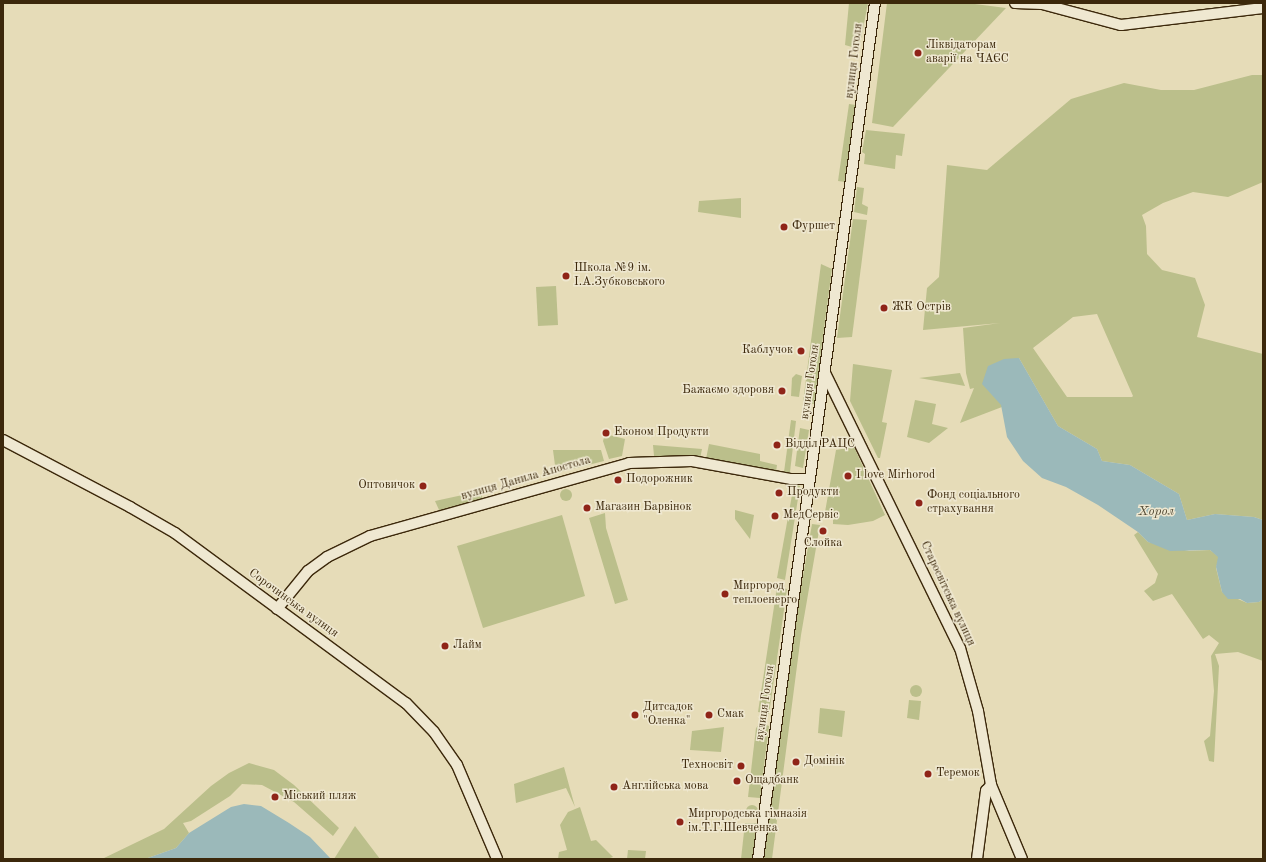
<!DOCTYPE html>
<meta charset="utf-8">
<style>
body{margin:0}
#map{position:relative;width:1266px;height:862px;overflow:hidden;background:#e6dcb8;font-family:"Old Standard TT",serif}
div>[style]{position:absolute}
.green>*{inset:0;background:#bbbf8b}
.round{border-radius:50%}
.water>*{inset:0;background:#9bb9ba}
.roads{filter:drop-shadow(1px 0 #3c280b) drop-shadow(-1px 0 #3c280b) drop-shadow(0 1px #3c280b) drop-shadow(0 -1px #3c280b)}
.secondary>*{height:10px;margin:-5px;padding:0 5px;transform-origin:5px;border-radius:5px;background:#efe8d1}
.dots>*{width:11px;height:11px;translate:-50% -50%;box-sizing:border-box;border:2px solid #efe8d1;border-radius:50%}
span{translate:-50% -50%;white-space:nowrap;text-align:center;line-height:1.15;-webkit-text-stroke:3px #efe8d1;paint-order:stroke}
.poi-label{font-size:12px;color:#3c280b}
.left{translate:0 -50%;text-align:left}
.right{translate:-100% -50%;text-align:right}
.street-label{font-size:12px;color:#3c280b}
.water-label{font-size:13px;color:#544c37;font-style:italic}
.frame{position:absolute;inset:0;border:4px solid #3c280b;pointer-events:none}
</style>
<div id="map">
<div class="green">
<div style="clip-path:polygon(849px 3px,868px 3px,859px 49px,845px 45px)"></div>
<div style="clip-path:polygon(887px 3px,967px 3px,1006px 8px,893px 127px,872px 123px)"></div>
<div style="clip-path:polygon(evenodd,1252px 75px,1263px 75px,1263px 182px,1228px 197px,1193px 192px,1163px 203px,1142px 215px,1146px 226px,1147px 254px,1162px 270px,1195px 278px,1205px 305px,1197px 337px,1263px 354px,1263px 520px,1254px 517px,1215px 514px,1187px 520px,1179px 494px,1130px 465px,1102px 461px,1097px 449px,1058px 426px,1019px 358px,1002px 407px,960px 423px,974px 388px,970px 389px,966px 373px,963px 328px,1000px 323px,923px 330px,927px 288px,939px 277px,947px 165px,987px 170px,1071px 99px,1124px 83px,1161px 90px,1194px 90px,1252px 75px,1097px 314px,1133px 396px,1132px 397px,1067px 397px,1033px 348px,1073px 317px,1097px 314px)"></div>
<div style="clip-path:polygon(849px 104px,856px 105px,845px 182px,838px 181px)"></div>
<div style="clip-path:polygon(866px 130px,905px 134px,902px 156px,896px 155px,895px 169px,864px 164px,865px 154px,862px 152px)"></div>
<div style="clip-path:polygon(857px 187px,864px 188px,862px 204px,868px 207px,867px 215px,854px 212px)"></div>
<div style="clip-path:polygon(741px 198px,741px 218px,698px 212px,699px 201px)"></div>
<div style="clip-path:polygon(853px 219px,867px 220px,852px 337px,837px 338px)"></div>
<div style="clip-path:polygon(821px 264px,832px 269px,814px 404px,803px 402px)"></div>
<div style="clip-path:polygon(556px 286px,558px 325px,538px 326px,536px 287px)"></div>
<div style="clip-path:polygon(853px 364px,892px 370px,882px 422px,887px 423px,880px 458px,878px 458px,850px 401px)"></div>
<div style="clip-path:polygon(960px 373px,965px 386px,919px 378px)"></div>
<div style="clip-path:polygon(796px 374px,802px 376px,799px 397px,791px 396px,792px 378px)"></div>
<div style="clip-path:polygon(915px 400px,936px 404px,932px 424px,948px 428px,929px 443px,907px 437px)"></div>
<div style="clip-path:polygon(791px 420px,796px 421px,790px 472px,784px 472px)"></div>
<div style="clip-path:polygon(800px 428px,809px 430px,803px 468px,795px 466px)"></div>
<div style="clip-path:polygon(605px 434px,625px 439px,622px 456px,609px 459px,603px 441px)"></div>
<div style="clip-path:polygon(709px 444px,760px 454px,760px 461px,777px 465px,776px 472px,706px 459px)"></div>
<div style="clip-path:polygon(653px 445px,702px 449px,700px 459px,654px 456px)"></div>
<div style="clip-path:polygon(854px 447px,885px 515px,873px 521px,848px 525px,833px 524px,833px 515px,825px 512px,836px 450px)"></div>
<div style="clip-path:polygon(553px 450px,601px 450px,604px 461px,556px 473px)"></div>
<div style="clip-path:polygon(794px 484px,800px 486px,785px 580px,777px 578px)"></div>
<div class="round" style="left:560px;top:489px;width:12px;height:12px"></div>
<div style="clip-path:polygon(481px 491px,483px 501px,440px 512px,435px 501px)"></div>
<div style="clip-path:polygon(735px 510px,754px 515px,750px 539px,735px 519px)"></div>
<div style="clip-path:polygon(605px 513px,606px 528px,628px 600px,615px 604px,589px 518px)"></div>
<div style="clip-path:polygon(562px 515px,585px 596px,483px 628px,457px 546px)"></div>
<div style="clip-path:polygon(812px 524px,820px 525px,801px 635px,772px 859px,764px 859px,793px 633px)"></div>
<div style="clip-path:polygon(1138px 532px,1148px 542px,1189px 551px,1210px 550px,1219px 557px,1216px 568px,1222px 592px,1247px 603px,1259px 602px,1263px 599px,1263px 661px,1238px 652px,1215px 654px,1219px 666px,1214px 762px,1209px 761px,1204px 741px,1210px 736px,1214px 691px,1211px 656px,1219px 643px,1209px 635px,1203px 639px,1172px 594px,1153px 601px,1144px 591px,1155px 583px,1158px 574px,1134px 535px)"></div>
<div style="clip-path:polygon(777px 587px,787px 589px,769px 714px,758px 712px)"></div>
<div class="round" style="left:910px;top:685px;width:12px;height:12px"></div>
<div style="clip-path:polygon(909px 700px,921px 701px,919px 720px,907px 718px)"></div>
<div style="clip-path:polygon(820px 708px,845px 711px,842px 737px,818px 733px)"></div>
<div style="clip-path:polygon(761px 723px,769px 726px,760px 798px,748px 797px,756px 728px)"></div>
<div style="clip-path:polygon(724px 727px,721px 752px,690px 750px,692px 731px)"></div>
<div style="clip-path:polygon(249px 763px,274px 770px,294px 785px,339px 828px,333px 836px,294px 802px,262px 785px,242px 784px,230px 796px,191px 821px,183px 823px,189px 833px,176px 848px,145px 859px,102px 859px,164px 829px,211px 786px,229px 773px)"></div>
<div style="clip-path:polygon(564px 767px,575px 807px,566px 788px,516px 803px,514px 784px)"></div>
<div class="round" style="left:746px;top:805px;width:12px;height:12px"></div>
<div style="clip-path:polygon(580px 807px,591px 841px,596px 840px,613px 857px,607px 859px,558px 859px,559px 852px,567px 850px,560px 825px,568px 812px)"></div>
<div style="clip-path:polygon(745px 823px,758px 823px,754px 859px,741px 859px)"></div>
<div style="clip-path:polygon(355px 826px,380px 859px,334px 859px)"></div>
<div style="clip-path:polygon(628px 850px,646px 851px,645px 859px,627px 859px)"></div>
</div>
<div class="water">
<div style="clip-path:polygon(1019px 358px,1058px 426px,1097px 449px,1102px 461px,1130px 465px,1179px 494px,1187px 520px,1215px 514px,1254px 517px,1263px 520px,1263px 599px,1259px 602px,1247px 603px,1240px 599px,1228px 599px,1222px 592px,1216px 567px,1218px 557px,1210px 550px,1170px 551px,1148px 542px,1138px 532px,1098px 505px,1066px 487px,1042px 478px,1023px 461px,1007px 437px,1001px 405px,982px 384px,988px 366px,1004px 359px)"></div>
<div style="clip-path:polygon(244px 804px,261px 806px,289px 823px,310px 837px,331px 859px,145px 859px,176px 848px,189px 833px,231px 807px)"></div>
</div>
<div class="roads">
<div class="secondary">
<div style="left:1015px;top:3px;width:27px;rotate:2deg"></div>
<div style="left:1042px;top:4px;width:82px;rotate:14.9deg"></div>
<div style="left:1121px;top:25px;width:143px;rotate:-6.8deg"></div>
<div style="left:825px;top:373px;width:306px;rotate:63.9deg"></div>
<div style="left:960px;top:648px;width:66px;rotate:74.1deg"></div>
<div style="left:978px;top:711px;width:75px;rotate:80deg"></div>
<div style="left:991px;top:785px;width:80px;rotate:67.3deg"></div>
<div style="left:3px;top:440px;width:144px;rotate:27.8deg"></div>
<div style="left:130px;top:507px;width:52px;rotate:30deg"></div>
<div style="left:175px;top:533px;width:287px;rotate:36.4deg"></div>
<div style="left:406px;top:703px;width:40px;rotate:46deg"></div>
<div style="left:434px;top:732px;width:40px;rotate:55.1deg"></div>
<div style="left:457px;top:765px;width:102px;rotate:66.9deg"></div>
<div style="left:277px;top:609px;width:49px;rotate:-50.8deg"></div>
<div style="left:308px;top:571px;width:24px;rotate:-36deg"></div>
<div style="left:327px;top:557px;width:48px;rotate:-26deg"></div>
<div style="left:370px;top:536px;width:269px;rotate:-15.7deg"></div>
<div style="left:629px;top:463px;width:63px;rotate:-1.8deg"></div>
<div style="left:692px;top:461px;width:101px;rotate:10.3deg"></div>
<div style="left:791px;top:479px;width:18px"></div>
<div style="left:758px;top:859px;width:864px;rotate:-82.22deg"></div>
<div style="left:977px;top:859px;width:69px;rotate:-82.5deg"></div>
<div style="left:986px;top:791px;width:8px;rotate:-50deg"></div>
</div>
</div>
<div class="dots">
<div style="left:918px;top:53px;background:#8f2418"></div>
<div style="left:784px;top:227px;background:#8f2418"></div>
<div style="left:566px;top:276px;background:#8f2418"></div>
<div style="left:884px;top:308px;background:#8f2418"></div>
<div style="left:801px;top:351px;background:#8f2418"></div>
<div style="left:782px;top:391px;background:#8f2418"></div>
<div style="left:606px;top:433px;background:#8f2418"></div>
<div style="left:777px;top:445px;background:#8f2418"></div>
<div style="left:848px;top:476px;background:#8f2418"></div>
<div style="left:618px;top:480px;background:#8f2418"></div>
<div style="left:423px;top:486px;background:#8f2418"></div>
<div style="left:779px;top:493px;background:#8f2418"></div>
<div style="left:919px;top:503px;background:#8f2418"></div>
<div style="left:587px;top:508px;background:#8f2418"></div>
<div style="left:775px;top:516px;background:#8f2418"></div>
<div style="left:823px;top:531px;background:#8f2418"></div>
<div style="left:725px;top:594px;background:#8f2418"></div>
<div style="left:445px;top:646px;background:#8f2418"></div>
<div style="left:635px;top:715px;background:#8f2418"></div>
<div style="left:709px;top:715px;background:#8f2418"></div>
<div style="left:796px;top:762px;background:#8f2418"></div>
<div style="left:741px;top:766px;background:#8f2418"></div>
<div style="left:928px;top:774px;background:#8f2418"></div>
<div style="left:737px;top:781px;background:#8f2418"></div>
<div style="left:614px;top:787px;background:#8f2418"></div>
<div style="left:275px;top:797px;background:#8f2418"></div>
<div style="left:680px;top:822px;background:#8f2418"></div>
</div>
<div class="poi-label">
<span class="left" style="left:926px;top:53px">Ліквідаторам<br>аварії на ЧАЄС</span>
<span class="left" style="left:792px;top:227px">Фуршет</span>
<span class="left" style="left:574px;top:276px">Школа №9 ім.<br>І.А.Зубковського</span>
<span class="left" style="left:892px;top:308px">ЖК Острів</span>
<span class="right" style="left:793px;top:351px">Каблучок</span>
<span class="right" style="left:774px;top:391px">Бажаємо здоровя</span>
<span class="left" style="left:614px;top:433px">Економ Продукти</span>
<span class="left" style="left:785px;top:445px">Відділ РАЦС</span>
<span class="left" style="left:856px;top:476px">I love Mirhorod</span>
<span class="left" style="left:626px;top:480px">Подорожник</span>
<span class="right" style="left:415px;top:486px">Оптовичок</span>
<span class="left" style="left:787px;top:493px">Продукти</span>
<span class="left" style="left:927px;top:503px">Фонд соціального<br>страхування</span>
<span class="left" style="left:595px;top:508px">Магазин Барвінок</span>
<span class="left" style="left:783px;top:516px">МедСервіс</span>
<span style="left:823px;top:544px">Слойка</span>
<span class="left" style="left:733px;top:594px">Миргород<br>теплоенерго</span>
<span class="left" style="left:453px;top:646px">Лайм</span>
<span class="left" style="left:643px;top:715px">Дитсадок<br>"Оленка"</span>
<span class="left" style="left:717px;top:715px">Смак</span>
<span class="left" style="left:804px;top:762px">Домінік</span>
<span class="right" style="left:733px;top:766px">Техносвіт</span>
<span class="left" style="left:936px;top:774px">Теремок</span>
<span class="left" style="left:745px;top:781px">Ощадбанк</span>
<span class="left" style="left:622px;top:787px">Англійська мова</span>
<span class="left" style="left:283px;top:797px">Міський пляж</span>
<span class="left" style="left:688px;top:822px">Миргородська гімназія<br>ім.Т.Г.Шевченка</span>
</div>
<div class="street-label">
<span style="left:855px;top:61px;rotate:-83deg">вулиця Гоголя</span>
<span style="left:811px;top:382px;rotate:-82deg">вулиця Гоголя</span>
<span style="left:526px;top:479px;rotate:-16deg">вулиця Данила Апостола</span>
<span style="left:947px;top:594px;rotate:65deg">Старосвітська вулиця</span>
<span style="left:293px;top:604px;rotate:36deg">Сорочинська вулиця</span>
<span style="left:766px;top:703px;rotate:-82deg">вулиця Гоголя</span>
</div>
<div class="water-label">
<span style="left:1156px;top:512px">Хорол</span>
</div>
<div class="frame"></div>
</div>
